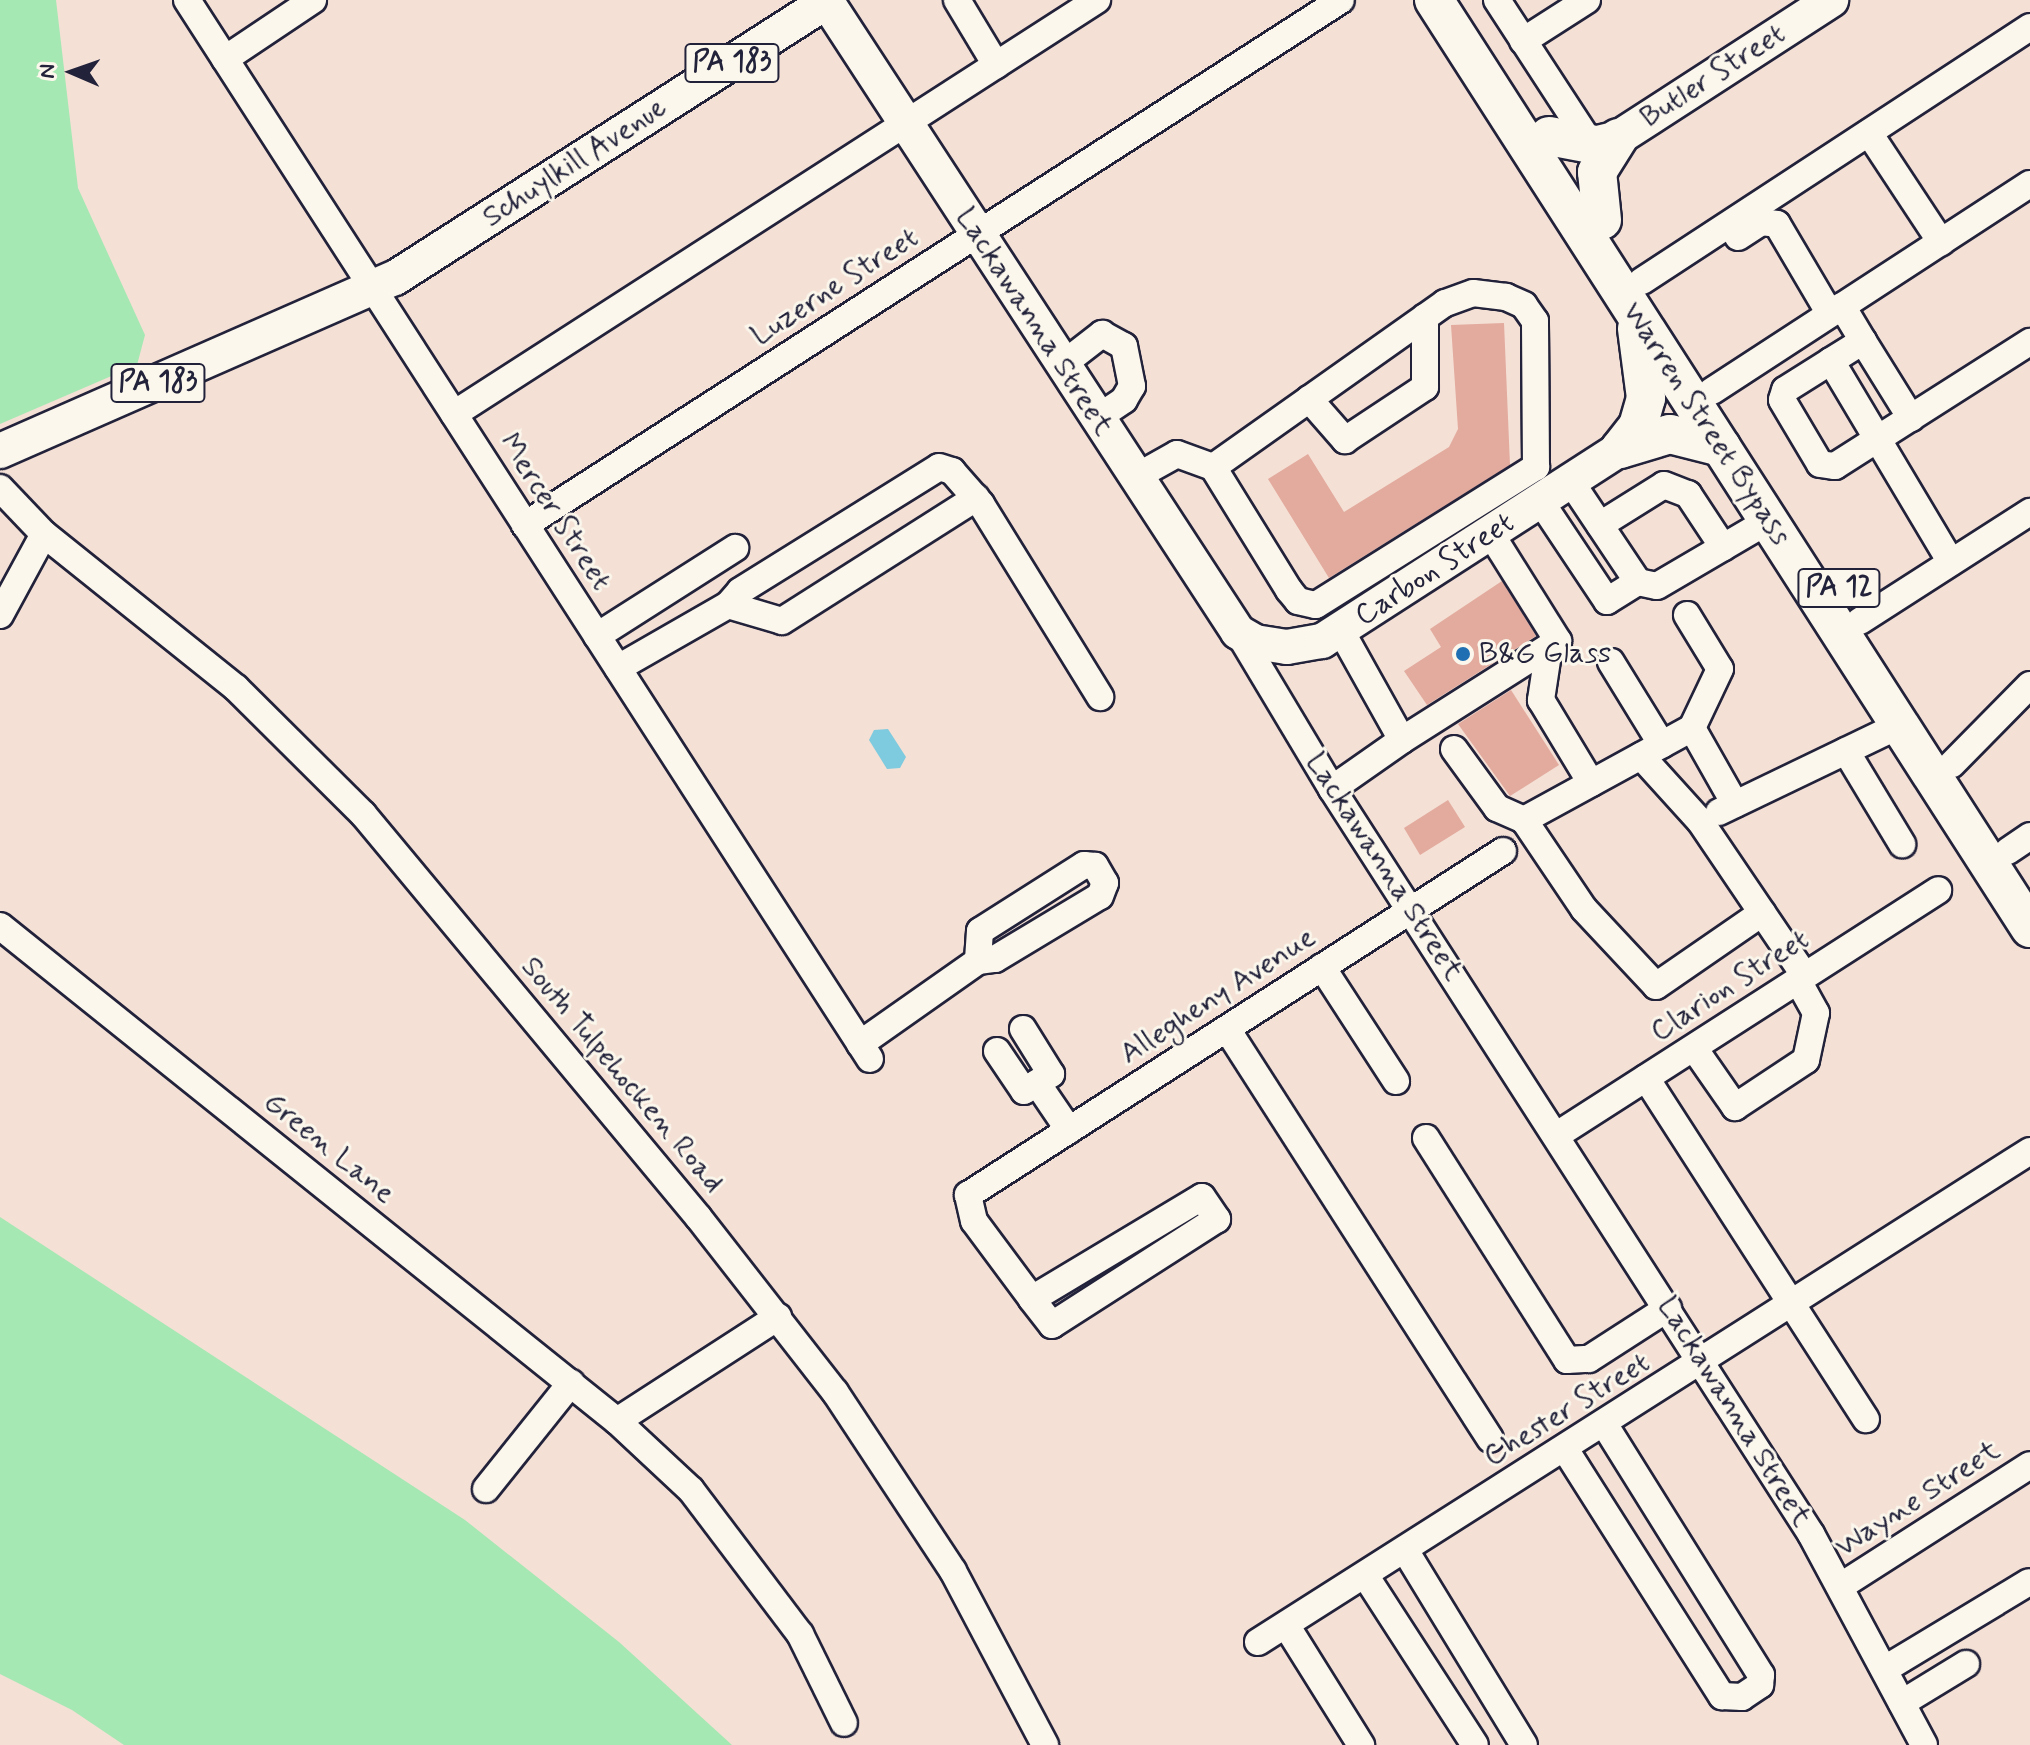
<!DOCTYPE html>
<style>
body{margin:0}
#map{position:relative;width:2030px;height:1745px;overflow:hidden;background:#f4e0d5;font-family:Mynerve,sans-serif}
div>[style]{position:absolute}
.green>*{inset:0;background:#a5e8b3}
.water>*{inset:0;background:#7ecade}
.building>*{inset:0;background:#e3aa9e}
.roads{filter:drop-shadow(2px 0 #22223b) drop-shadow(-2px 0 #22223b) drop-shadow(0 2px #22223b) drop-shadow(0 -2px #22223b)}
.minor>*{height:26px;margin:-13px;padding:0 13px;transform-origin:13px;border-radius:13px;background:#fbf7ec}
.major>*{height:34px;margin:-17px;padding:0 17px;transform-origin:17px;border-radius:17px;background:#fbf7ec}
.highway>*{height:38px;margin:-19px;padding:0 19px;transform-origin:19px;border-radius:19px;background:#fbf7ec}
.dots>*{width:22px;height:22px;translate:-50% -50%;box-sizing:border-box;border:4px solid #fbf7ec;border-radius:50%}
span{translate:-50% -50%;white-space:nowrap;text-align:center;line-height:1.15;-webkit-text-stroke:6px #fbf7ec;paint-order:stroke}
.shield-label span{padding:2px 6px;background:#fbf7ec;border:2px solid;border-radius:6px;-webkit-text-stroke-width:0}
.shield-label{font-size:28px;color:#22223b;font-weight:700}
.street-label{font-size:30px;color:#22223b}
.poi-label{font-size:30px;color:#22223b}
.left{translate:0 -50%;text-align:left}
.north{position:absolute;left:32px;top:32px;width:80px;height:80px;-webkit-text-stroke:6px #fbf7ec;paint-order:stroke;rotate:272deg;font-size:22px;font-weight:700;line-height:32px;text-align:center;color:#22223b}
.north::after{content:'';display:block;margin:auto;width:28px;height:36px;background:#22223b;clip-path:polygon(50% 0,100% 100%,50% 72%,0 100%)}
</style>
<div id="map">
<div class="green">
<div style="clip-path:polygon(0 0,56px 0,78px 188px,145px 335px,137px 365px,0 424px)"></div>
<div style="clip-path:polygon(0 1217px,465px 1520px,619px 1642px,732px 1745px,124px 1745px,72px 1710px,0 1674px)"></div>
</div>
<div class="water">
<div style="clip-path:polygon(888px 729px,906px 757px,900px 768px,887px 769px,869px 740px,874px 730px)"></div>
</div>
<div class="building">
<div style="clip-path:polygon(1504px 323px,1510px 465px,1329px 578px,1268px 479px,1308px 454px,1344px 512px,1449px 447px,1458px 429px,1451px 325px)"></div>
<div style="clip-path:polygon(1502px 581px,1536px 636px,1427px 705px,1404px 671px,1441px 647px,1430px 629px)"></div>
<div style="clip-path:polygon(1511px 690px,1559px 765px,1510px 796px,1458px 724px)"></div>
<div style="clip-path:polygon(1448px 800px,1465px 827px,1420px 855px,1404px 828px)"></div>
</div>
<div class="roads">
<div class="minor">
<div style="left:187px;top:0;width:1260px;rotate:57.18deg"></div>
<div style="left:957px;top:0;width:76px;rotate:59deg"></div>
<div style="left:1497px;top:0;width:172px;rotate:56.9deg"></div>
<div style="left:1523px;top:41px;width:76px;rotate:-32.6deg"></div>
<div style="left:225px;top:59px;width:106px;rotate:-33.8deg"></div>
<div style="left:1869px;top:133px;width:131px;rotate:56.6deg"></div>
<div style="left:1738px;top:237px;width:27px;rotate:-33deg"></div>
<div style="left:1761px;top:222px;width:16px;rotate:7deg"></div>
<div style="left:1777px;top:224px;width:104px;rotate:59.5deg"></div>
<div style="left:1642px;top:281px;width:464px;rotate:-33.2deg"></div>
<div style="left:1842px;top:306px;width:41px;rotate:59deg"></div>
<div style="left:1863px;top:341px;width:38px;rotate:148deg"></div>
<div style="left:1831px;top:361px;width:234px;rotate:59.2deg"></div>
<div style="left:1863px;top:341px;width:91px;rotate:58.1deg"></div>
<div style="left:1831px;top:361px;width:54px;rotate:147.8deg"></div>
<div style="left:1785px;top:390px;width:10px;rotate:107deg"></div>
<div style="left:1782px;top:400px;width:74px;rotate:59.3deg"></div>
<div style="left:1820px;top:464px;width:15px;rotate:8deg"></div>
<div style="left:1835px;top:466px;width:231px;rotate:-32.5deg"></div>
<div style="left:1062px;top:365px;width:51px;rotate:-37.8deg"></div>
<div style="left:1102px;top:334px;width:25px;rotate:29deg"></div>
<div style="left:1124px;top:346px;width:41px;rotate:78.7deg"></div>
<div style="left:1132px;top:386px;width:16px;rotate:120deg"></div>
<div style="left:1124px;top:400px;width:34px;rotate:146deg"></div>
<div style="left:1712px;top:391px;width:379px;rotate:-33.1deg"></div>
<div style="left:1309px;top:399px;width:55px;rotate:48.7deg"></div>
<div style="left:1345px;top:440px;width:96px;rotate:-33.5deg"></div>
<div style="left:1425px;top:387px;width:70px;rotate:-90deg"></div>
<div style="left:454px;top:414px;width:765px;rotate:-32.78deg"></div>
<div style="left:1134px;top:478px;width:49px;rotate:-29.2deg"></div>
<div style="left:1177px;top:454px;width:38px;rotate:20deg"></div>
<div style="left:1213px;top:467px;width:145px;rotate:58.3deg"></div>
<div style="left:1289px;top:590px;width:14px;rotate:51deg"></div>
<div style="left:1298px;top:601px;width:18px;rotate:13deg"></div>
<div style="left:1316px;top:605px;width:260px;rotate:-32.1deg"></div>
<div style="left:1536px;top:467px;width:146px;rotate:-90.4deg"></div>
<div style="left:1535px;top:321px;width:19px;rotate:-125deg"></div>
<div style="left:1524px;top:305px;width:20px;rotate:-156deg"></div>
<div style="left:1506px;top:297px;width:33px;rotate:-173deg"></div>
<div style="left:1473px;top:293px;width:30px;rotate:160deg"></div>
<div style="left:1445px;top:303px;width:284px;rotate:144.7deg"></div>
<div style="left:1571px;top:482px;width:120px;rotate:56.2deg"></div>
<div style="left:0;top:488px;width:64px;rotate:46.3deg"></div>
<div style="left:44px;top:534px;width:246px;rotate:38.7deg"></div>
<div style="left:236px;top:688px;width:179px;rotate:44.8deg"></div>
<div style="left:363px;top:814px;width:525px;rotate:50.25deg"></div>
<div style="left:699px;top:1218px;width:221px;rotate:52deg"></div>
<div style="left:835px;top:1392px;width:214px;rotate:56.6deg"></div>
<div style="left:953px;top:1571px;width:197px;rotate:62.1deg"></div>
<div style="left:1541px;top:502px;width:119px;rotate:56.3deg"></div>
<div style="left:1607px;top:601px;width:36px;rotate:-32deg"></div>
<div style="left:1638px;top:582px;width:19px;rotate:12deg"></div>
<div style="left:1657px;top:586px;width:129px;rotate:-30.4deg"></div>
<div style="left:525px;top:525px;width:970px;rotate:-32.76deg"></div>
<div style="left:1600px;top:525px;width:75px;rotate:-32deg"></div>
<div style="left:1664px;top:485px;width:26px;rotate:21deg"></div>
<div style="left:1688px;top:494px;width:64px;rotate:56.6deg"></div>
<div style="left:728px;top:605px;width:56px;rotate:16.5deg"></div>
<div style="left:782px;top:621px;width:230px;rotate:-32.4deg"></div>
<div style="left:0;top:615px;width:92px;rotate:-61.5deg"></div>
<div style="left:1687px;top:615px;width:63px;rotate:58.6deg"></div>
<div style="left:1720px;top:669px;width:65px;rotate:115.4deg"></div>
<div style="left:1860px;top:621px;width:202px;rotate:-32.7deg"></div>
<div style="left:1238px;top:632px;width:183px;rotate:59.1deg"></div>
<div style="left:1332px;top:789px;width:886px;rotate:57.26deg"></div>
<div style="left:1811px;top:1534px;width:239px;rotate:61.8deg"></div>
<div style="left:597px;top:636px;width:164px;rotate:-32.5deg"></div>
<div style="left:1549px;top:647px;width:54px;rotate:98.6deg"></div>
<div style="left:1541px;top:700px;width:97px;rotate:58.9deg"></div>
<div style="left:1611px;top:662px;width:97px;rotate:58.4deg"></div>
<div style="left:618px;top:668px;width:127px;rotate:-29.8deg"></div>
<div style="left:728px;top:605px;width:18px;rotate:-49deg"></div>
<div style="left:740px;top:591px;width:234px;rotate:-31.9deg"></div>
<div style="left:939px;top:467px;width:14px;rotate:17deg"></div>
<div style="left:952px;top:471px;width:44px;rotate:48.7deg"></div>
<div style="left:981px;top:504px;width:227px;rotate:58.3deg"></div>
<div style="left:1402px;top:740px;width:185px;rotate:-32.4deg"></div>
<div style="left:1558px;top:641px;width:126px;rotate:-122.1deg"></div>
<div style="left:1454px;top:749px;width:73px;rotate:53.9deg"></div>
<div style="left:1497px;top:808px;width:30px;rotate:24deg"></div>
<div style="left:1846px;top:751px;width:109px;rotate:58.9deg"></div>
<div style="left:1641px;top:756px;width:88px;rotate:47.8deg"></div>
<div style="left:1700px;top:821px;width:187px;rotate:55.9deg"></div>
<div style="left:1952px;top:764px;width:111px;rotate:-45.4deg"></div>
<div style="left:1332px;top:789px;width:85px;rotate:-35deg"></div>
<div style="left:1402px;top:740px;width:125px;rotate:-119.2deg"></div>
<div style="left:1735px;top:804px;width:87px;rotate:-119.5deg"></div>
<div style="left:1692px;top:728px;width:192px;rotate:151.3deg"></div>
<div style="left:1524px;top:820px;width:107px;rotate:56deg"></div>
<div style="left:1584px;top:909px;width:105px;rotate:46.9deg"></div>
<div style="left:1656px;top:986px;width:129px;rotate:-34.6deg"></div>
<div style="left:1719px;top:812px;width:201px;rotate:-25.7deg"></div>
<div style="left:2008px;top:851px;width:27px;rotate:-34deg"></div>
<div style="left:0;top:926px;width:791px;rotate:38.74deg"></div>
<div style="left:617px;top:1421px;width:101px;rotate:43deg"></div>
<div style="left:691px;top:1490px;width:181px;rotate:52.9deg"></div>
<div style="left:800px;top:1634px;width:99px;rotate:63.7deg"></div>
<div style="left:1322px;top:967px;width:136px;rotate:57deg"></div>
<div style="left:1227px;top:1029px;width:487px;rotate:57.3deg"></div>
<div style="left:860px;top:1044px;width:144px;rotate:-35.1deg"></div>
<div style="left:978px;top:961px;width:17px;rotate:-7deg"></div>
<div style="left:995px;top:959px;width:122px;rotate:-31deg"></div>
<div style="left:1100px;top:896px;width:14px;rotate:-69deg"></div>
<div style="left:1105px;top:883px;width:20px;rotate:-120deg"></div>
<div style="left:1095px;top:866px;width:11px;rotate:-175deg"></div>
<div style="left:1084px;top:865px;width:123px;rotate:147.6deg"></div>
<div style="left:980px;top:931px;width:30px;rotate:94deg"></div>
<div style="left:1694px;top:1048px;width:72px;rotate:55.2deg"></div>
<div style="left:1735px;top:1107px;width:85px;rotate:-33.5deg"></div>
<div style="left:1806px;top:1060px;width:48px;rotate:-78deg"></div>
<div style="left:1816px;top:1013px;width:37px;rotate:-119deg"></div>
<div style="left:997px;top:1051px;width:48px;rotate:56deg"></div>
<div style="left:1024px;top:1091px;width:32px;rotate:-32deg"></div>
<div style="left:1051px;top:1074px;width:53px;rotate:-121.9deg"></div>
<div style="left:1646px;top:1078px;width:406px;rotate:57.2deg"></div>
<div style="left:1037px;top:1083px;width:57px;rotate:55.8deg"></div>
<div style="left:1557px;top:1135px;width:453px;rotate:-32.7deg"></div>
<div style="left:1426px;top:1138px;width:263px;rotate:57.6deg"></div>
<div style="left:1567px;top:1360px;width:22px;rotate:-3deg"></div>
<div style="left:1589px;top:1359px;width:94px;rotate:-32.8deg"></div>
<div style="left:1032px;top:1299px;width:198px;rotate:-31deg"></div>
<div style="left:1202px;top:1197px;width:27px;rotate:56deg"></div>
<div style="left:1217px;top:1219px;width:196px;rotate:147.3deg"></div>
<div style="left:1052px;top:1325px;width:33px;rotate:-128deg"></div>
<div style="left:1032px;top:1299px;width:97px;rotate:-126.6deg"></div>
<div style="left:974px;top:1221px;width:27px;rotate:-103deg"></div>
<div style="left:968px;top:1195px;width:636px;rotate:-32.74deg"></div>
<div style="left:617px;top:1421px;width:192px;rotate:-32.9deg"></div>
<div style="left:1565px;top:1449px;width:293px;rotate:57.6deg"></div>
<div style="left:1722px;top:1696px;width:20px;rotate:3deg"></div>
<div style="left:1742px;top:1697px;width:22px;rotate:-34deg"></div>
<div style="left:1760px;top:1685px;width:10px;rotate:-84deg"></div>
<div style="left:1761px;top:1675px;width:296px;rotate:-122deg"></div>
<div style="left:486px;top:1489px;width:136px;rotate:-51.3deg"></div>
<div style="left:1405px;top:1550px;width:228px;rotate:58.6deg"></div>
<div style="left:1365px;top:1575px;width:202px;rotate:57.1deg"></div>
<div style="left:1841px;top:1586px;width:224px;rotate:-32.6deg"></div>
<div style="left:1286px;top:1625px;width:142px;rotate:58deg"></div>
<div style="left:1258px;top:1642px;width:915px;rotate:-32.46deg"></div>
<div style="left:1885px;top:1669px;width:168px;rotate:-31.1deg"></div>
<div style="left:1902px;top:1703px;width:75px;rotate:-31.4deg"></div>
</div>
<div class="major">
<div style="left:827px;top:2px;width:752px;rotate:56.88deg"></div>
<div style="left:1238px;top:632px;width:20px;rotate:30deg"></div>
<div style="left:1255px;top:642px;width:32px;rotate:9deg"></div>
<div style="left:1287px;top:647px;width:36px;rotate:-10deg"></div>
<div style="left:1322px;top:641px;width:354px;rotate:-32.8deg"></div>
<div style="left:1593px;top:144px;width:26px;rotate:-13deg"></div>
<div style="left:1618px;top:138px;width:254px;rotate:-32.9deg"></div>
<div style="left:0;top:451px;width:431px;rotate:-23.7deg"></div>
<div style="left:395px;top:278px;width:515px;rotate:-32.64deg"></div>
</div>
<div class="highway">
<div style="left:1434px;top:0;width:1103px;rotate:57.29deg"></div>
<div style="left:1549px;top:136px;width:43px;rotate:10.8deg"></div>
<div style="left:1602px;top:220px;width:48px;rotate:-95.9deg"></div>
<div style="left:1597px;top:172px;width:40px;rotate:-58deg"></div>
<div style="left:1620px;top:449px;width:29px;rotate:-52deg"></div>
<div style="left:1638px;top:426px;width:29px;rotate:-74deg"></div>
<div style="left:1646px;top:398px;width:70px;rotate:-97.4deg"></div>
<div style="left:1620px;top:449px;width:52px;rotate:-16.7deg"></div>
<div style="left:1670px;top:434px;width:53px;rotate:14.3deg"></div>
</div>
</div>
<div class="dots">
<div style="left:1463px;top:654px;background:#1f6fb2"></div>
</div>
<div class="shield-label">
<span style="left:732px;top:63px">PA 183</span>
<span style="left:158px;top:383px">PA 183</span>
<span style="left:1839px;top:588px">PA 12</span>
</div>
<div class="street-label">
<span style="left:1713px;top:76px;rotate:-33deg">Butler Street</span>
<span style="left:575px;top:163px;rotate:-33deg">Schuylkill Avenue</span>
<span style="left:835px;top:287px;rotate:-33deg">Luzerne Street</span>
<span style="left:1034px;top:322px;rotate:57deg">Lackawanna Street</span>
<span style="left:1706px;top:424px;rotate:57deg">Warren Street Bypass</span>
<span style="left:555px;top:512px;rotate:57deg">Mercer Street</span>
<span style="left:1435px;top:570px;rotate:-33deg">Carbon Street</span>
<span style="left:1384px;top:867px;rotate:57deg">Lackawanna Street</span>
<span style="left:1730px;top:986px;rotate:-33deg">Clarion Street</span>
<span style="left:1218px;top:996px;rotate:-33deg">Allegheny Avenue</span>
<span style="left:622px;top:1075px;rotate:50deg">South Tulpehocken Road</span>
<span style="left:329px;top:1148px;rotate:39deg">Green Lane</span>
<span style="left:1567px;top:1410px;rotate:-32deg">Chester Street</span>
<span style="left:1734px;top:1412px;rotate:58deg">Lackawanna Street</span>
<span style="left:1918px;top:1499px;rotate:-33deg">Wayne Street</span>
</div>
<div class="poi-label">
<span class="left" style="left:1479px;top:654px">B&amp;G Glass</span>
</div>
<div class="north">N</div>
</div>
